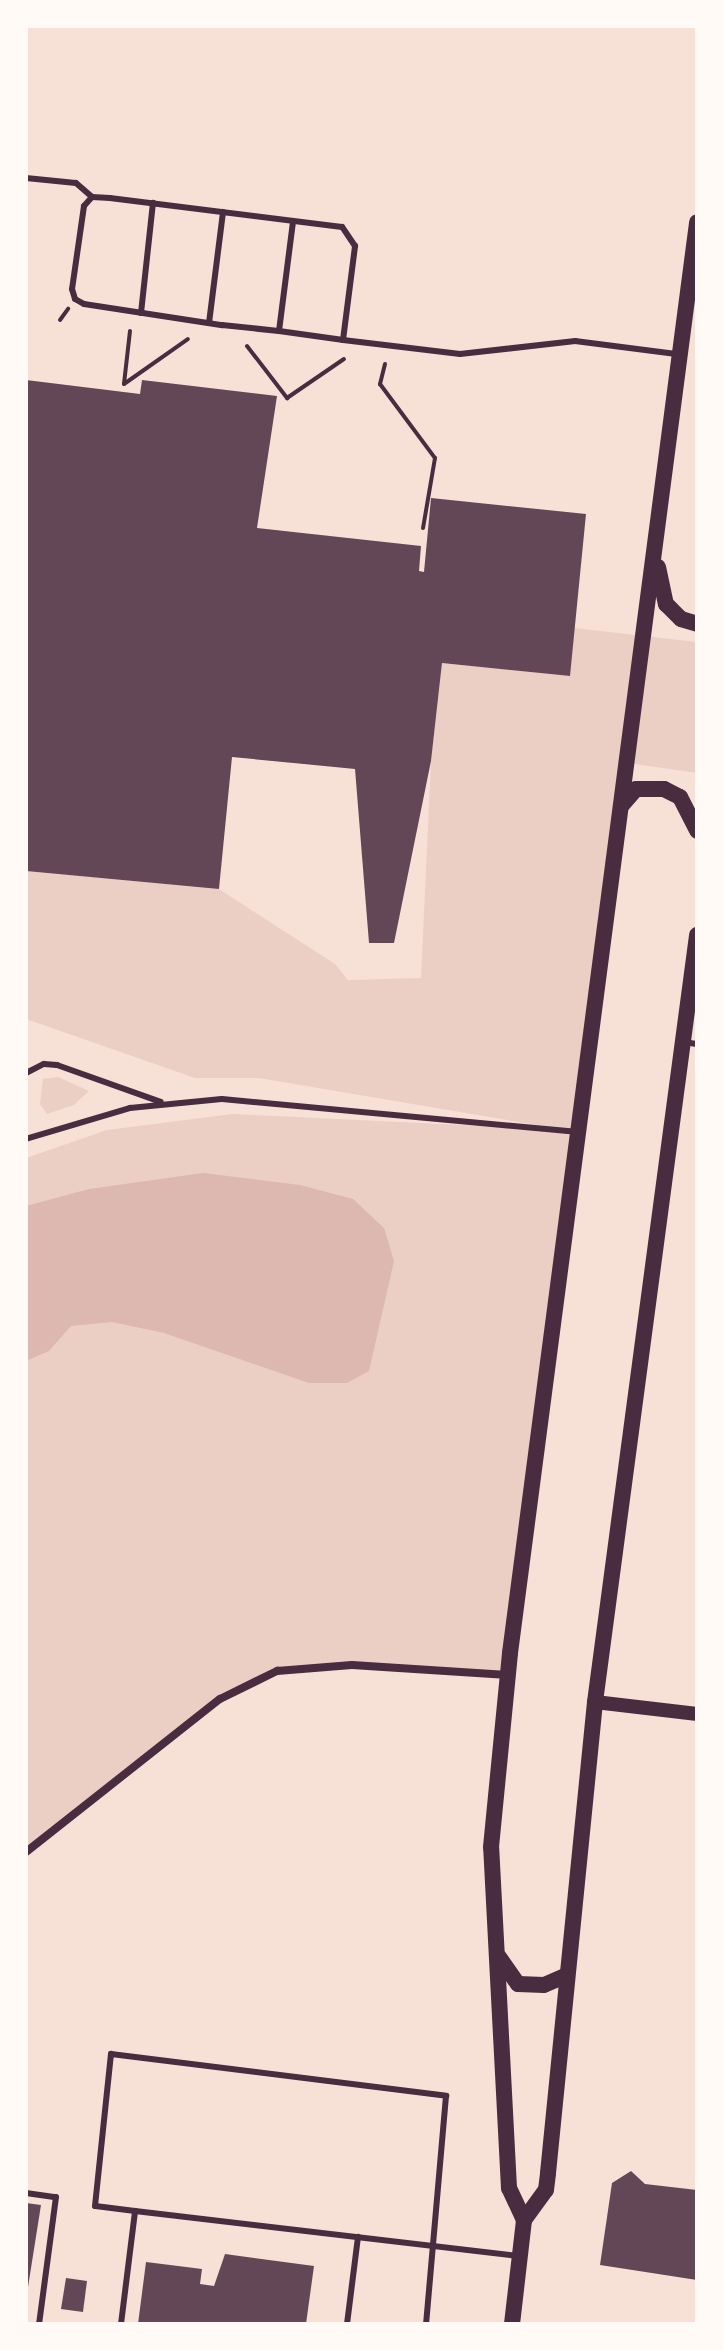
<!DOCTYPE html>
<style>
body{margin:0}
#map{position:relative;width:723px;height:2350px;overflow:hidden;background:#f7e1d7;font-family:Ubuntu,sans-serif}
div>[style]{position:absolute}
.green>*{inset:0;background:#ebcfc5}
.water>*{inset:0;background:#dcb8b0}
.building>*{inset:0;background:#644757}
.path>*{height:4px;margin:-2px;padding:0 2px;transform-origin:2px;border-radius:2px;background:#4a2c40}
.service>*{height:6px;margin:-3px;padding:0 3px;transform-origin:3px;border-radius:3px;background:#4a2c40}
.minor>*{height:8px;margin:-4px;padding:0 4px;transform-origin:4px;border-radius:4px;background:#4a2c40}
.tertiary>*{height:14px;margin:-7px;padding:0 7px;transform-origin:7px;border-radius:7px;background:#4a2c40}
.secondary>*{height:16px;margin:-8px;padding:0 8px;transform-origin:8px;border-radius:8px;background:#4a2c40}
span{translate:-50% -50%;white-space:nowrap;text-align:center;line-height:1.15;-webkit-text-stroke:8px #fffaf5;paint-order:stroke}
.frame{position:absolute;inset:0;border:28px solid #fffaf5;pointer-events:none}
</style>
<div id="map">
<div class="green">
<div style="clip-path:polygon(574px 628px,697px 642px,697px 773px,628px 763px,508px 1675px,352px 1665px,277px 1671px,220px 1699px,26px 1852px,26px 1158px,107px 1130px,232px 1114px,566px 1130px,259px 1078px,195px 1078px,26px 1019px,26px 871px,219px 889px,335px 964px,348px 980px,421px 978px,431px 761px,442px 663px,569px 676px)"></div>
<div style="clip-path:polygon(58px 1077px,89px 1091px,74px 1105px,47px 1114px,40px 1104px,43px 1079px)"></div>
</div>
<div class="water">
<div style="clip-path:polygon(203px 1173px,300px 1185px,353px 1199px,384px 1228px,394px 1261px,369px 1371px,347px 1383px,309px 1383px,164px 1333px,112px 1322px,71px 1326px,49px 1351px,26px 1361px,26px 1206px,89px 1189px)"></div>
</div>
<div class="building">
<div style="clip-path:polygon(26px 380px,140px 394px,142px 380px,277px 396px,257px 528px,421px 546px,419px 571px,424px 572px,431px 498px,586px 514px,570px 676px,442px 663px,431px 761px,394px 943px,369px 943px,355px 769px,232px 757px,219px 889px,26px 871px)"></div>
<div style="clip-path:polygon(631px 2171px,645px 2184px,697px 2190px,697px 2280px,600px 2265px,612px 2183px)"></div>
<div style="clip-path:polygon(26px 2203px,41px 2205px,28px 2287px,26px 2287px)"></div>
<div style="clip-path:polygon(225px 2254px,314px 2266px,306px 2324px,138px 2324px,146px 2262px,202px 2269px,200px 2284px,214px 2286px)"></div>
<div style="clip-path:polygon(66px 2278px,87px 2281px,83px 2312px,61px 2309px)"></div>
</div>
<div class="path">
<div style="left:60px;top:320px;width:14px;rotate:-54deg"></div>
<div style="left:130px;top:331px;width:53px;rotate:96.5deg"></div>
<div style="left:124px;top:384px;width:78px;rotate:-35.1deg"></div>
<div style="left:247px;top:346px;width:66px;rotate:52.4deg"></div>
<div style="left:287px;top:398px;width:69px;rotate:-34.4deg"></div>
<div style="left:385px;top:364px;width:21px;rotate:104deg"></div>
<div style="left:380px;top:384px;width:92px;rotate:53.4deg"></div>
<div style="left:435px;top:458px;width:71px;rotate:99.7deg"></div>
</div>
<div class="service">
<div style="left:26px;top:178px;width:50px;rotate:5.7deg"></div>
<div style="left:76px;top:183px;width:21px;rotate:41deg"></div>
<div style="left:141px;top:313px;width:111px;rotate:-83.8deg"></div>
<div style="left:209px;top:323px;width:112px;rotate:-82.8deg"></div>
<div style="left:279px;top:331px;width:111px;rotate:-82.7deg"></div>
<div style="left:343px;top:340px;width:95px;rotate:-82.7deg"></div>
<div style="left:355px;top:246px;width:23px;rotate:-124deg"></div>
<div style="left:342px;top:227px;width:234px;rotate:-172.9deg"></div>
<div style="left:110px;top:198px;width:18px;rotate:-177deg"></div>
<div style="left:92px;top:197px;width:12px;rotate:132deg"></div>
<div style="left:84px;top:206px;width:84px;rotate:98.2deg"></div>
<div style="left:72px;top:289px;width:10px;rotate:73deg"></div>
<div style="left:75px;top:299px;width:10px;rotate:29deg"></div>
<div style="left:84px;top:304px;width:140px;rotate:8.7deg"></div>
<div style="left:222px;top:325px;width:57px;rotate:6deg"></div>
<div style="left:279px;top:331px;width:65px;rotate:8deg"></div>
<div style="left:343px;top:340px;width:118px;rotate:6.8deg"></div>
<div style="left:460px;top:354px;width:116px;rotate:-6.4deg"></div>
<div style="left:575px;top:341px;width:102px;rotate:7.3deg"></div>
<div style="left:683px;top:1042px;width:14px;rotate:8deg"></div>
<div style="left:26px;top:1073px;width:20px;rotate:-27deg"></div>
<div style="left:44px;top:1064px;width:13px;rotate:4deg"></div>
<div style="left:57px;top:1065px;width:110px;rotate:19.6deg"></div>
<div style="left:26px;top:1139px;width:109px;rotate:-16.6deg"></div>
<div style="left:130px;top:1108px;width:92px;rotate:-5.6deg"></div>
<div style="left:222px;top:1099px;width:358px;rotate:5.3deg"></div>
<div style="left:26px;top:2193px;width:30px;rotate:8deg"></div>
<div style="left:56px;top:2197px;width:128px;rotate:97.6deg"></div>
<div style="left:135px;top:2211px;width:40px;rotate:-172.9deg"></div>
<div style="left:95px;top:2206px;width:153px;rotate:-84deg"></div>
<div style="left:111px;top:2054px;width:338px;rotate:7.1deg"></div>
<div style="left:446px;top:2096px;width:229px;rotate:95deg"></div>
<div style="left:121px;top:2324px;width:114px;rotate:-82.9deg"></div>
<div style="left:135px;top:2211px;width:385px;rotate:6.7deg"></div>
<div style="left:347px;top:2324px;width:88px;rotate:-82.8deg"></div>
</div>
<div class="minor">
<div style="left:26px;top:1852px;width:247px;rotate:-38.3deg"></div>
<div style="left:220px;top:1699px;width:64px;rotate:-26.2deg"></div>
<div style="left:277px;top:1671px;width:75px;rotate:-4.6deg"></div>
<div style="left:352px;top:1665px;width:156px;rotate:3.7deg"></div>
</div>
<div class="tertiary">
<div style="left:595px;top:1702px;width:103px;rotate:6.7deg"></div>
</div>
<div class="secondary">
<div style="left:658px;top:567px;width:38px;rotate:78deg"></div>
<div style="left:666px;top:604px;width:21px;rotate:45deg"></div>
<div style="left:681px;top:619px;width:17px;rotate:17deg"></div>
<div style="left:622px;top:805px;width:21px;rotate:-49deg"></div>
<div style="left:636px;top:789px;width:28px"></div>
<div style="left:664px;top:789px;width:18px;rotate:27deg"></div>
<div style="left:680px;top:797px;width:38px;rotate:63deg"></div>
<div style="left:499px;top:1957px;width:33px;rotate:55deg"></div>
<div style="left:518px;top:1984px;width:26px;rotate:2deg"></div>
<div style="left:544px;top:1985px;width:25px;rotate:-23deg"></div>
<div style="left:524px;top:2220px;width:35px;rotate:-115deg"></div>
<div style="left:509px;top:2188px;width:341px;rotate:-93deg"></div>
<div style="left:491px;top:1847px;width:195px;rotate:-84.4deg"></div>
<div style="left:510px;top:1653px;width:1443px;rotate:-82.55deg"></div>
<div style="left:512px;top:2324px;width:105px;rotate:-83.4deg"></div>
<div style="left:524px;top:2220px;width:37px;rotate:-54deg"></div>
<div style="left:546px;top:2190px;width:17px;rotate:-83deg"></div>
<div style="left:548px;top:2173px;width:473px;rotate:-84.3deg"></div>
<div style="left:595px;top:1702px;width:774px;rotate:-82.42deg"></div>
</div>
<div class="frame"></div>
</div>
